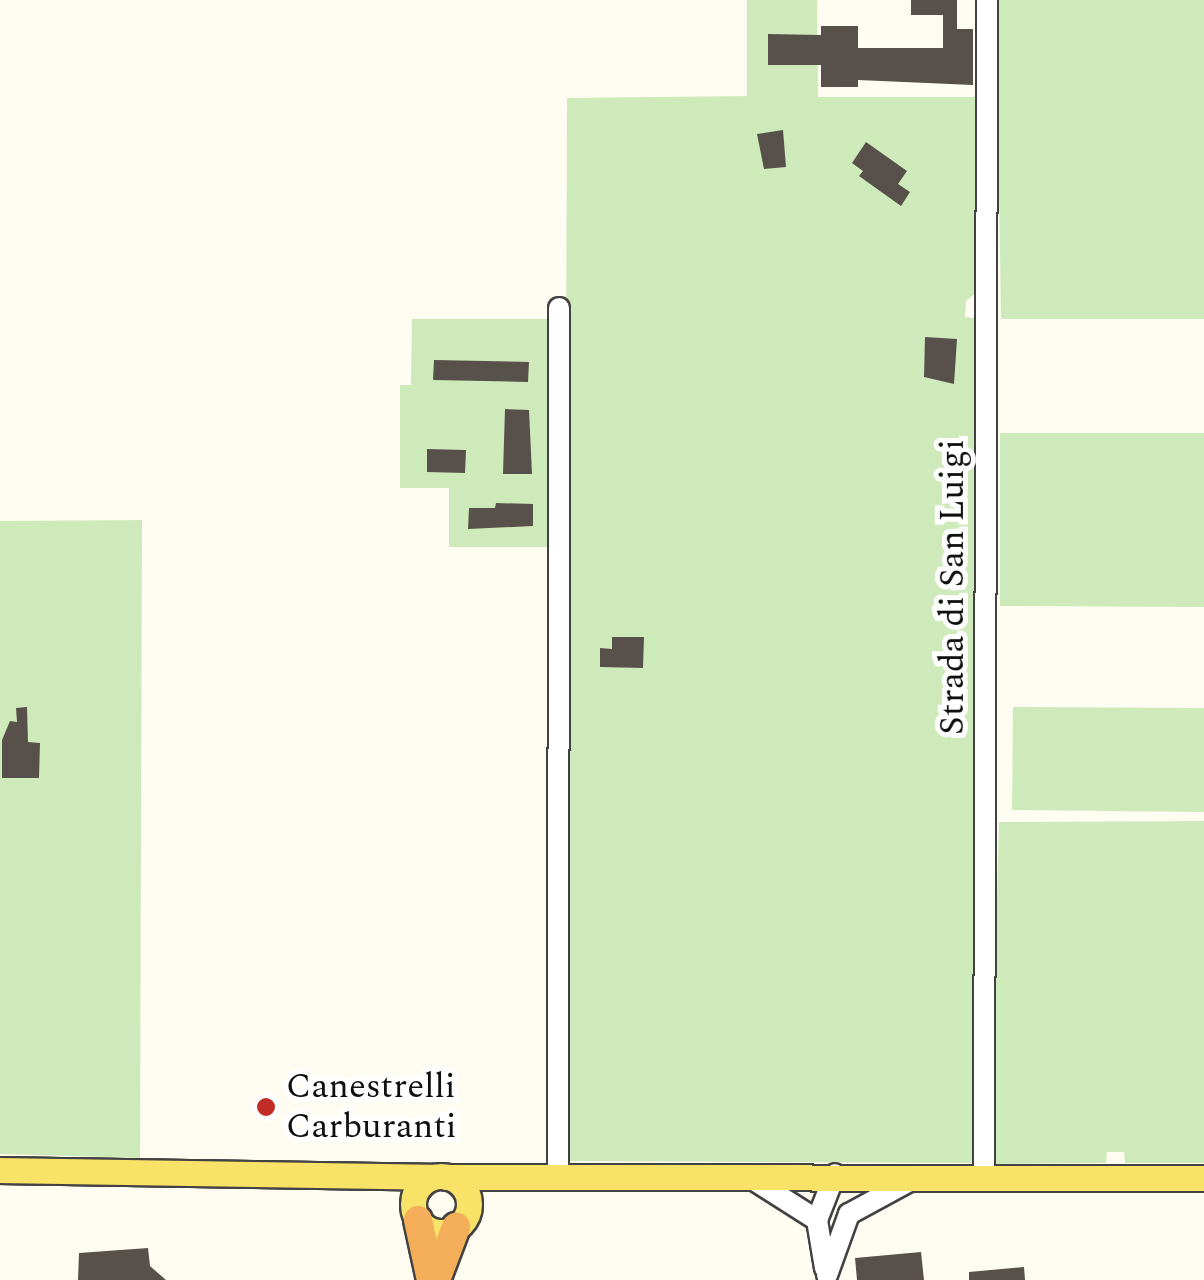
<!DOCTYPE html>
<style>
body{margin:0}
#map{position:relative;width:1204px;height:1280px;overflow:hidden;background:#fffdf1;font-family:Spectral,serif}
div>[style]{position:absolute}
.green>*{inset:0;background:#cfeaba}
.building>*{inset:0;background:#58514b}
.roads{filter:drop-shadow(2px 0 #424242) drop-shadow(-2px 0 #424242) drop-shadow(0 2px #424242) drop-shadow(0 -2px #424242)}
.minor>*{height:20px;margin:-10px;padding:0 10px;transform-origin:10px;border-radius:10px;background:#fff}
.major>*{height:25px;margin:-12.5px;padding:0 12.5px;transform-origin:12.5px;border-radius:12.5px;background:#f9e268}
.major>.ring{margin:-12.5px;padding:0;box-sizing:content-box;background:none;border:25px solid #f9e268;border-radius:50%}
.highway>*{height:28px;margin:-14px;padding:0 14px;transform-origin:14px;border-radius:14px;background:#f4ae5a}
.dots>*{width:28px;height:28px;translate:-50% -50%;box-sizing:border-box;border:5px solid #fff;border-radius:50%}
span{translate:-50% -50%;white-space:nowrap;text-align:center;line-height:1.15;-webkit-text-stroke:10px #fff;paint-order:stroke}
.street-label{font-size:35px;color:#0f0f0f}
.poi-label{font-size:35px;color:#0f0f0f}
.left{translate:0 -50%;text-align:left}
</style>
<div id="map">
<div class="green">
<div style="clip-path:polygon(747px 0,817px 0,818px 97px,978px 97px,976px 293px,966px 301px,965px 317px,975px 318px,974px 1163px,563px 1161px,567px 98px,747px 96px)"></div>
<div style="clip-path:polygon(996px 0,1204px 0,1204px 319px,1001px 319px)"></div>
<div style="clip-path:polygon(412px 319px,552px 319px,551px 547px,449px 547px,449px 488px,400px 488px,400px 385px,411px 385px)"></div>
<div style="clip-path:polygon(1000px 433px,1204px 433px,1204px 607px,1000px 606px)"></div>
<div style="clip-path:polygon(142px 520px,140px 1158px,0 1154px,0 521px)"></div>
<div style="clip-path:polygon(1013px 707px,1204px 708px,1204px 812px,1012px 810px)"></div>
<div style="clip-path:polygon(1204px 821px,1204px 1163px,1125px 1163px,1124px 1152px,1107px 1152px,1106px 1163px,990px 1164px,999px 822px)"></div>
</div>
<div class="building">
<div style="clip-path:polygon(911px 0,957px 0,957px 29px,973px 29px,973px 85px,858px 80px,858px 87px,821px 87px,821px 65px,768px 65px,768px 34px,821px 35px,821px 26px,858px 26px,858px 48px,943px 48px,943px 15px,911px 15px)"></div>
<div style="clip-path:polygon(783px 130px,786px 167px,764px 169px,757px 134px)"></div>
<div style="clip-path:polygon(866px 142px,907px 171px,898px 184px,910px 192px,901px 206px,859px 176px,863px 171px,852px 163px)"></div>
<div style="clip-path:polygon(925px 337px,957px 339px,954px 384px,924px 377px)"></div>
<div style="clip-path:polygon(434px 360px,529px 362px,528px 382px,433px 380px)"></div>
<div style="clip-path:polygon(505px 409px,529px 410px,532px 474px,503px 474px)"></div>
<div style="clip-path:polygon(427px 449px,466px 450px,465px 473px,427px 472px)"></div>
<div style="clip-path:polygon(496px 503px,533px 504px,533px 526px,468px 529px,469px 508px,495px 508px)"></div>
<div style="clip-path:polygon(612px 637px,644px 637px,643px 668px,600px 667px,600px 648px,612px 649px)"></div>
<div style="clip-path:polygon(27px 707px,28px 742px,40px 743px,39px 778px,2px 778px,2px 740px,10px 721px,17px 722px,16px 708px)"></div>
<div style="clip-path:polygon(148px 1248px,150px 1266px,166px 1280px,78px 1280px,79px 1253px)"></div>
<div style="clip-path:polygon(921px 1252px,924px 1280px,857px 1280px,855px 1258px)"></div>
<div style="clip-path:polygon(1024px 1267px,1025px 1280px,969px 1280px,969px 1272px)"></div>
</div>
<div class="roads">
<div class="minor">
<div style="left:558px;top:1173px;width:865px;rotate:-89.93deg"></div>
<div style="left:984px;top:1175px;width:1175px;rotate:-89.85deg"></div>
<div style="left:754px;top:1180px;width:75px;rotate:32.4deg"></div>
<div style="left:825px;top:1268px;width:49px;rotate:-99.5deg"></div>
<div style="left:817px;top:1220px;width:49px;rotate:-68.6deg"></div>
<div style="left:827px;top:1275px;width:65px;rotate:-70.2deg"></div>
<div style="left:849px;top:1214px;width:67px;rotate:-28.5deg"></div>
</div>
<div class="major">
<div style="left:0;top:1170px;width:433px;rotate:0.9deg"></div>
<div class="ring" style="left:413px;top:1176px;width:31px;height:31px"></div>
<div style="left:446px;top:1177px;width:758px;rotate:0.08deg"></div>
</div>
<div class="highway">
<div style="left:418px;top:1220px;width:61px;rotate:77.8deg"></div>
<div style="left:436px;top:1280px;width:57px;rotate:-69.3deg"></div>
</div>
</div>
<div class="dots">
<div style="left:266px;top:1107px;background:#c02c26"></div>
</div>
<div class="street-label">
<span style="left:953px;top:587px;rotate:-90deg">Strada di San Luigi</span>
</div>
<div class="poi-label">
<span class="left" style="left:286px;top:1107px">Canestrelli<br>Carburanti</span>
</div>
</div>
